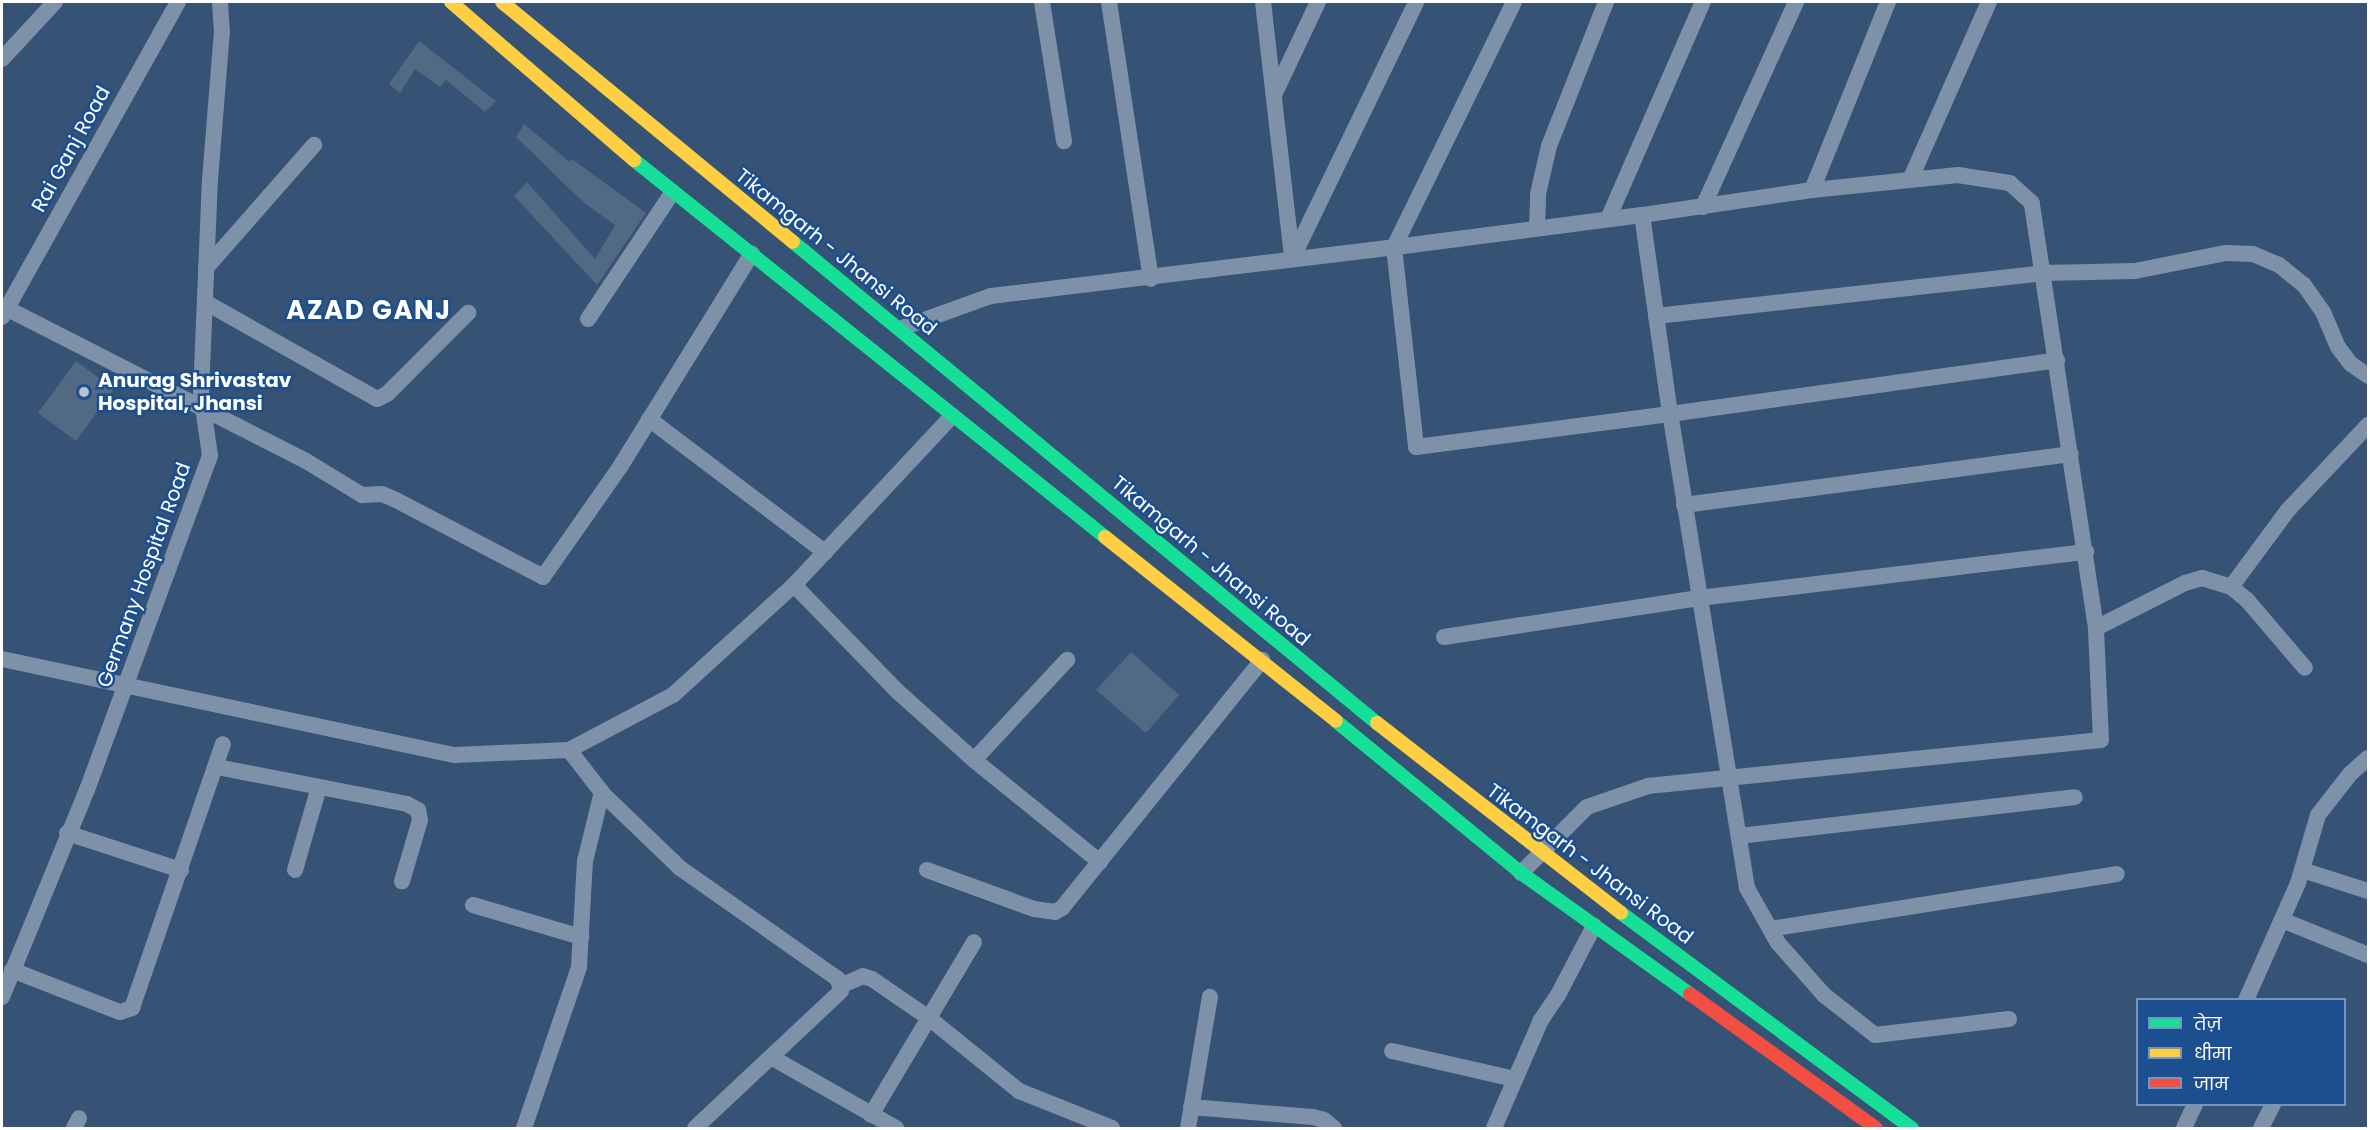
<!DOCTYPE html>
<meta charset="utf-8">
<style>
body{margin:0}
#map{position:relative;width:2370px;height:1130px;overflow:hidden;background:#365274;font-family:Poppins,"Noto Sans Devanagari",sans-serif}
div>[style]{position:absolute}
.building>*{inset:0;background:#526984}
.street>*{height:16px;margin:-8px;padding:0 8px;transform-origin:8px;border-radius:8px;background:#7d92a8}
.fast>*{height:14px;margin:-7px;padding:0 7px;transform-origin:7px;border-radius:7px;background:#16e098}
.slow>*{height:14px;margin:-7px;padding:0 7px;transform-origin:7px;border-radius:7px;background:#ffcf43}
.jam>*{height:14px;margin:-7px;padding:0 7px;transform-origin:7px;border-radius:7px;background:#f24e42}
.dots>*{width:16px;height:16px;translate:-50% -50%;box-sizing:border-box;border:3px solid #1b4f8f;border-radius:50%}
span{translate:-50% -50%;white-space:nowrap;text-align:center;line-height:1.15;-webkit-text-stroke:5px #1b4f8f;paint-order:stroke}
.street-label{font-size:20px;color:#fff}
.poi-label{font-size:20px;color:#fff;font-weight:700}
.left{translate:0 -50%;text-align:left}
.district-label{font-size:26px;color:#fff;font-weight:700;letter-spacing:1.5px}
.frame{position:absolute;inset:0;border:3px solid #fff;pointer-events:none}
.legend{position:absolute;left:2136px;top:998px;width:210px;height:108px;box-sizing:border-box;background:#1b4f8f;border:2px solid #7695bc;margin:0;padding:8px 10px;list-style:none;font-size:18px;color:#fff}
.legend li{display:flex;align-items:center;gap:12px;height:30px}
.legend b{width:30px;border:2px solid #7695bc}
</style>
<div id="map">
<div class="building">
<div style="clip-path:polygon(419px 41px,496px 101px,485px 112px,446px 80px,440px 87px,415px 69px,400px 93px,389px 84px)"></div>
<div style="clip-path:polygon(524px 124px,570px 162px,572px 159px,646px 213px,597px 285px,514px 196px,527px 182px,595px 259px,615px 225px,583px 202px,516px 137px)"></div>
<div style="clip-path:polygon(76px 361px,114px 389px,76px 441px,38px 413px)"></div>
<div style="clip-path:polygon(1131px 652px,1179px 695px,1146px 733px,1096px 690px)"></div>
</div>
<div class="street">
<div style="left:1042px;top:2px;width:141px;rotate:81deg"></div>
<div style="left:1109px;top:2px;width:280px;rotate:81.4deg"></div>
<div style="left:1263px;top:2px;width:257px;rotate:83.5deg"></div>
<div style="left:2px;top:59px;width:78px;rotate:-47.1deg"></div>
<div style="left:1274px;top:95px;width:103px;rotate:-64.7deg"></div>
<div style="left:1910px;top:180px;width:195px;rotate:-66.1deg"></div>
<div style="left:1812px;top:190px;width:203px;rotate:-68deg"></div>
<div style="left:1703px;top:207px;width:225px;rotate:-65.6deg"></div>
<div style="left:1608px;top:219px;width:237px;rotate:-66.4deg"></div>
<div style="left:1537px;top:228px;width:34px;rotate:-88deg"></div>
<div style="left:1538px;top:194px;width:49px;rotate:-77.1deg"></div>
<div style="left:1549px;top:146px;width:155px;rotate:-68.4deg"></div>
<div style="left:1394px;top:247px;width:273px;rotate:-63.9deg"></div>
<div style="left:1292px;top:259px;width:285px;rotate:-64.2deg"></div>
<div style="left:206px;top:268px;width:164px;rotate:-48.7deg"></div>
<div style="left:205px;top:302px;width:197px;rotate:29.4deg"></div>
<div style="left:377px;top:399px;width:11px;rotate:-27deg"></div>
<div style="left:387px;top:394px;width:115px;rotate:-45deg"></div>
<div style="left:2px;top:306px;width:341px;rotate:27deg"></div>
<div style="left:306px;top:461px;width:66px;rotate:31.3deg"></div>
<div style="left:362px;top:495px;width:20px;rotate:-3deg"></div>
<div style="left:382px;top:494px;width:15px;rotate:23deg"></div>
<div style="left:396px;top:500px;width:166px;rotate:27.6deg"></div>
<div style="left:543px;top:577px;width:134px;rotate:-55deg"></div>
<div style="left:620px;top:467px;width:251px;rotate:-58.3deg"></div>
<div style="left:1656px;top:316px;width:390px;rotate:-6.3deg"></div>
<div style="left:2044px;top:273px;width:91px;rotate:-1.3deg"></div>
<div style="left:2135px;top:271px;width:93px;rotate:-11.2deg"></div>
<div style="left:2226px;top:253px;width:27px;rotate:2deg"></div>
<div style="left:2253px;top:254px;width:28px;rotate:23deg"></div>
<div style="left:2279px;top:265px;width:32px;rotate:39deg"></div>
<div style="left:2304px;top:285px;width:33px;rotate:55deg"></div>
<div style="left:2323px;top:312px;width:38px;rotate:67deg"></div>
<div style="left:2338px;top:347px;width:21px;rotate:53deg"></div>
<div style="left:2351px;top:364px;width:21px;rotate:35deg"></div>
<div style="left:2px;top:317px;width:361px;rotate:-60.8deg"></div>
<div style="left:588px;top:319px;width:151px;rotate:-56.3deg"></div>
<div style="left:902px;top:328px;width:95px;rotate:-19.8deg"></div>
<div style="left:991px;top:296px;width:406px;rotate:-6.9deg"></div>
<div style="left:1394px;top:247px;width:201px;rotate:83.7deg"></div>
<div style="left:1416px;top:447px;width:256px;rotate:-7.4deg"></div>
<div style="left:1670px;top:414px;width:201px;rotate:-98deg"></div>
<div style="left:1642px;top:215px;width:250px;rotate:172.6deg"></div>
<div style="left:649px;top:419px;width:221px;rotate:37.1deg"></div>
<div style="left:1684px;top:505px;width:390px;rotate:-7.5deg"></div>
<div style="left:794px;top:585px;width:146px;rotate:45.8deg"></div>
<div style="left:896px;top:690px;width:105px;rotate:41.9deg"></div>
<div style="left:974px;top:760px;width:162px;rotate:39deg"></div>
<div style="left:2231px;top:587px;width:96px;rotate:-53.5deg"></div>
<div style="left:2288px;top:510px;width:117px;rotate:-46.7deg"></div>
<div style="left:2096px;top:628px;width:100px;rotate:-26.8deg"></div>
<div style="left:2185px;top:583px;width:18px;rotate:-16deg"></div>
<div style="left:2202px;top:578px;width:30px;rotate:17deg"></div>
<div style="left:2231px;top:587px;width:21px;rotate:39deg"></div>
<div style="left:2247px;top:600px;width:89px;rotate:49.5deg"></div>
<div style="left:1444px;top:637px;width:258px;rotate:-8.7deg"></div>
<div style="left:1699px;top:598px;width:390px;rotate:-6.8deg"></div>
<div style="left:2px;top:659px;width:463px;rotate:12deg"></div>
<div style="left:455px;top:755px;width:114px;rotate:-2.5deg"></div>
<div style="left:569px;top:750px;width:118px;rotate:-27.9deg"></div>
<div style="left:673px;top:695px;width:164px;rotate:-42.3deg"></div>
<div style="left:794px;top:585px;width:231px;rotate:-46.9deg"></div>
<div style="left:569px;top:750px;width:57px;rotate:52.1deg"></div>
<div style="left:604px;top:795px;width:105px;rotate:43.8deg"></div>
<div style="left:680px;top:868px;width:193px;rotate:35.1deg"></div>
<div style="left:838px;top:979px;width:12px;rotate:76deg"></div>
<div style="left:841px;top:991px;width:200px;rotate:136.8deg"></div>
<div style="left:974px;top:760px;width:137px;rotate:-47.1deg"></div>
<div style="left:217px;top:767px;width:194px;rotate:11deg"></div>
<div style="left:407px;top:804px;width:13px;rotate:29deg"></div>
<div style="left:418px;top:810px;width:10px;rotate:79deg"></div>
<div style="left:420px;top:820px;width:64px;rotate:106.4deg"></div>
<div style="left:67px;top:833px;width:120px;rotate:18deg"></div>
<div style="left:1739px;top:836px;width:338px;rotate:-6.6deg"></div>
<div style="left:295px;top:870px;width:86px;rotate:-73.9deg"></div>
<div style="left:927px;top:870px;width:114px;rotate:20deg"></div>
<div style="left:1034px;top:909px;width:21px;rotate:8deg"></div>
<div style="left:1055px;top:912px;width:8px;rotate:-30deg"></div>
<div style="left:1062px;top:908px;width:319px;rotate:-51.1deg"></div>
<div style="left:2302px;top:870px;width:69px;rotate:17.7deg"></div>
<div style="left:1521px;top:873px;width:93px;rotate:-45deg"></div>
<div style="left:1587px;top:807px;width:65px;rotate:-19deg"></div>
<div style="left:1648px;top:786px;width:455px;rotate:-5.8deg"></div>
<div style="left:2101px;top:740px;width:112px;rotate:-92.6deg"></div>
<div style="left:2096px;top:628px;width:430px;rotate:-98.6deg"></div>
<div style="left:2032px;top:203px;width:30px;rotate:-138deg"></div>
<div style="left:2010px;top:183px;width:53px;rotate:-171.3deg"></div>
<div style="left:1958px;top:175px;width:147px;rotate:174.1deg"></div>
<div style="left:1812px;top:190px;width:172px;rotate:171.6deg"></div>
<div style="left:473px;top:905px;width:113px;rotate:16.5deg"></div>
<div style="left:2282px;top:920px;width:93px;rotate:22.1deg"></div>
<div style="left:1770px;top:929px;width:351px;rotate:-9deg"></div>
<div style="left:12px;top:970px;width:116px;rotate:21.3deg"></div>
<div style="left:120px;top:1012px;width:13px;rotate:-18deg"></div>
<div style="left:132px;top:1008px;width:279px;rotate:-71deg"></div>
<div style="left:840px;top:986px;width:25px;rotate:-23deg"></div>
<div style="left:863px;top:976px;width:9px;rotate:18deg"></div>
<div style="left:872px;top:979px;width:69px;rotate:34.4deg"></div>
<div style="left:929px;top:1018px;width:116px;rotate:39deg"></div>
<div style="left:1019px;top:1091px;width:100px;rotate:21.7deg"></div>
<div style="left:2px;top:997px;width:224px;rotate:-67.7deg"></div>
<div style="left:87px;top:790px;width:356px;rotate:-69.8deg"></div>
<div style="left:210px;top:456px;width:64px;rotate:-98.1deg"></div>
<div style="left:201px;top:393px;width:213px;rotate:-87.6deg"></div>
<div style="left:210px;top:180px;width:148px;rotate:-85.4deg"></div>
<div style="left:222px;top:32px;width:30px;rotate:-94deg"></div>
<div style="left:2246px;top:1000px;width:128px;rotate:-66deg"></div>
<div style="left:2298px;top:883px;width:71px;rotate:-73.6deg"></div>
<div style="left:2318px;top:815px;width:52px;rotate:-52deg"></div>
<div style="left:2350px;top:774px;width:24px;rotate:-42deg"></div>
<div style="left:2009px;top:1019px;width:135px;rotate:173.2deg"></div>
<div style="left:1875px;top:1035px;width:65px;rotate:-141.9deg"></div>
<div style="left:1824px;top:995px;width:69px;rotate:-131.5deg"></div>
<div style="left:1778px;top:943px;width:63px;rotate:-119.4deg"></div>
<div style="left:1747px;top:888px;width:480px;rotate:-99.2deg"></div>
<div style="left:1670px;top:414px;width:391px;rotate:-7.9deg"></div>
<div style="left:1392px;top:1051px;width:125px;rotate:12.9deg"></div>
<div style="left:771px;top:1057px;width:144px;rotate:29.6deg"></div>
<div style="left:1191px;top:1107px;width:122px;rotate:4.7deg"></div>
<div style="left:1313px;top:1117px;width:11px;rotate:15deg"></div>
<div style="left:1324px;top:1120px;width:13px;rotate:39deg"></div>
<div style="left:871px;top:1115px;width:201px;rotate:-59.2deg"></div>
<div style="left:74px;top:1128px;width:11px;rotate:-63deg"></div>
<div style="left:524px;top:1128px;width:170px;rotate:-71.1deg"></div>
<div style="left:579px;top:967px;width:106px;rotate:-86.8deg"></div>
<div style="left:585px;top:861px;width:71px;rotate:-76.2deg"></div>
<div style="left:1188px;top:1128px;width:133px;rotate:-80.5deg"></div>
<div style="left:1494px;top:1128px;width:118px;rotate:-66.5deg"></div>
<div style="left:1541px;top:1020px;width:30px;rotate:-56deg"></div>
<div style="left:1558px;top:995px;width:78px;rotate:-62.4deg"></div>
<div style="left:2184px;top:1128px;width:26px;rotate:-65deg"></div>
<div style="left:2261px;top:1128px;width:27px;rotate:-63deg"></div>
</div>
<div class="fast">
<div style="left:634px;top:160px;width:603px;rotate:38.67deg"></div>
<div style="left:793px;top:242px;width:757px;rotate:39.48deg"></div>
<div style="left:1336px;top:721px;width:239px;rotate:39.4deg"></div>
<div style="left:1521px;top:873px;width:208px;rotate:35.6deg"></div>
<div style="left:1621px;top:913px;width:362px;rotate:36.5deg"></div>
</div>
<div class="slow">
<div style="left:451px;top:2px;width:242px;rotate:40.8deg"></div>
<div style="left:502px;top:2px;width:377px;rotate:39.5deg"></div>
<div style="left:1105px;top:537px;width:295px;rotate:38.5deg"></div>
<div style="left:1377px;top:723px;width:309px;rotate:37.9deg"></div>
</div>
<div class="jam">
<div style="left:1690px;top:994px;width:229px;rotate:35.8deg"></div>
</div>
<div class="dots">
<div style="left:84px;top:392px;background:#b9c2ce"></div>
</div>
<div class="street-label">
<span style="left:71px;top:149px;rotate:-61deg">Rai Ganj Road</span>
<span style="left:836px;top:252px;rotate:39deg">Tikamgarh - Jhansi Road</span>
<span style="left:1211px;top:561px;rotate:40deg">Tikamgarh - Jhansi Road</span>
<span style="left:144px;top:575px;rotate:-70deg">Germany Hospital Road</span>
<span style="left:1590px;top:864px;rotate:37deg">Tikamgarh - Jhansi Road</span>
</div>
<div class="poi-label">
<span class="left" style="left:98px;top:392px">Anurag Shrivastav<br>Hospital, Jhansi</span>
</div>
<div class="district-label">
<span style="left:369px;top:311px">AZAD GANJ</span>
</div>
<div class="frame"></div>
<ul class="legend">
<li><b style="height:8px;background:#16e098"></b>तेज़</li>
<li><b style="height:8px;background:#ffcf43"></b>धीमा</li>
<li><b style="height:8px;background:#f24e42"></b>जाम</li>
</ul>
</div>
